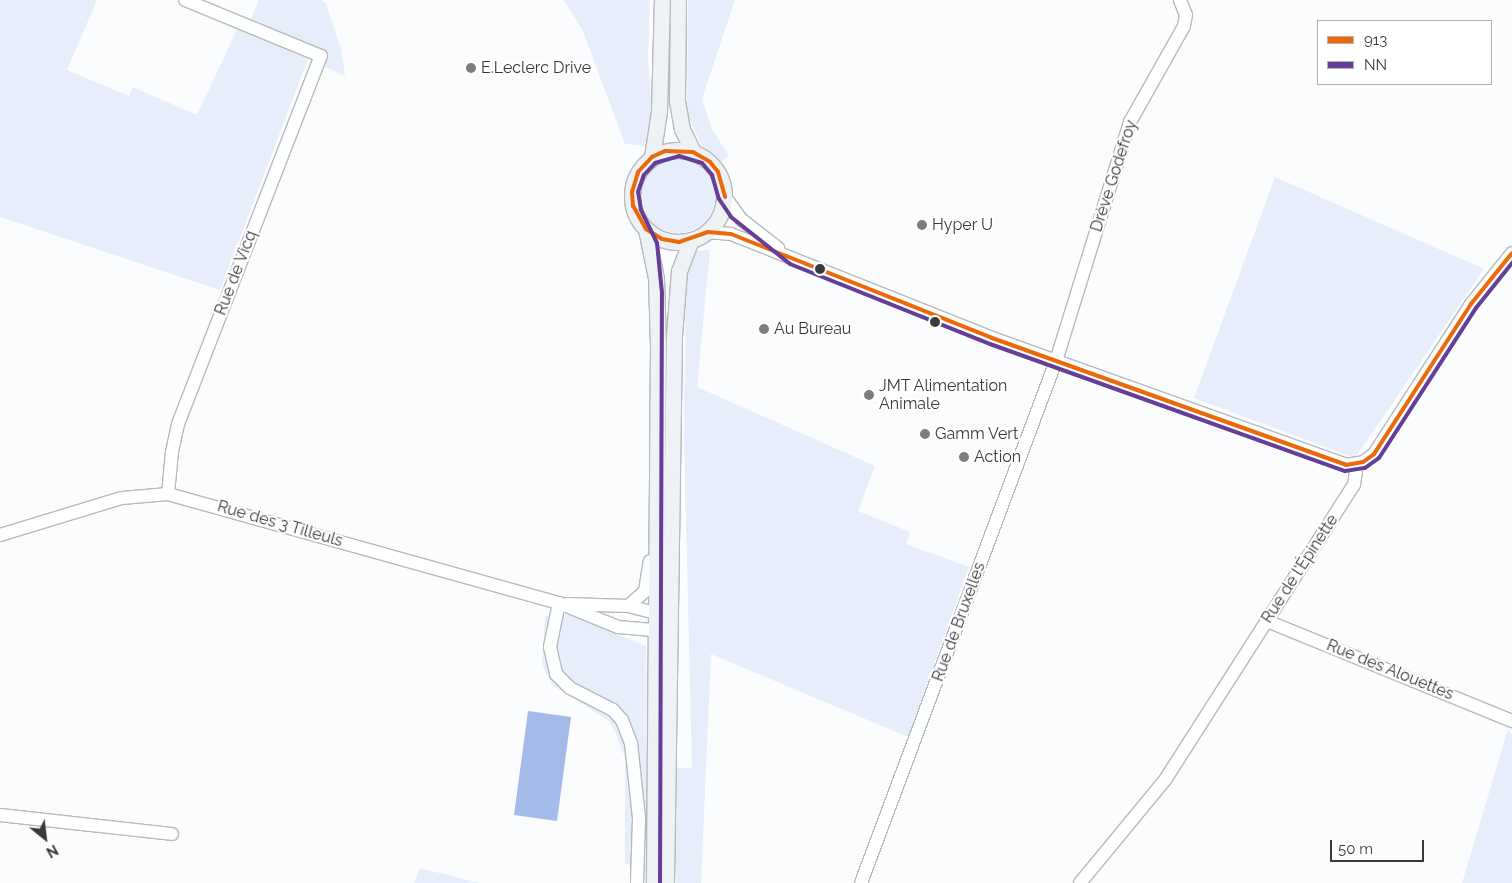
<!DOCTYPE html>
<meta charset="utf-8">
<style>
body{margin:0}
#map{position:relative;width:1512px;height:883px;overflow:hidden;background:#fbfcfe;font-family:Raleway,sans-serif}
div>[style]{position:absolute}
.green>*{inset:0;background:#e7edfa}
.round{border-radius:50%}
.water>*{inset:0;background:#a4bae8}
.roads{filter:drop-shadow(1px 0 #b8b9bb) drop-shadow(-1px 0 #b8b9bb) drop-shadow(0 1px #b8b9bb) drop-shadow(0 -1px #b8b9bb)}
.minor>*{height:12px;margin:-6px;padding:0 6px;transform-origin:6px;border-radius:6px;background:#feffff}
.major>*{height:15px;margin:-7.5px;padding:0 7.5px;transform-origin:7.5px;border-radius:7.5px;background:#eef1f6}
.major>.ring{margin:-7.5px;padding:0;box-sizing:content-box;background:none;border:15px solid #eef1f6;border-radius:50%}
.bus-1>*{height:4px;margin:-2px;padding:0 2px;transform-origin:2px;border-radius:2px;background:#eb6909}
.bus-2>*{height:4px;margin:-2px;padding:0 2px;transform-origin:2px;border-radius:2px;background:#643e97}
.dots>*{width:14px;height:14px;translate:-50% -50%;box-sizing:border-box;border:2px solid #fff;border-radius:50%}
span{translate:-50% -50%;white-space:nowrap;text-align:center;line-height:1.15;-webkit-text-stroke:4.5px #fff;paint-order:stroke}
.poi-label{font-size:16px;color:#38393b}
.left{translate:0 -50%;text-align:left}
.street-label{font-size:16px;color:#38393b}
.legend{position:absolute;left:1317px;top:20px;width:175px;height:65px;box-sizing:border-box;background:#fff;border:1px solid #afb0b1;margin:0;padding:6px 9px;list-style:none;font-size:15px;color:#38393b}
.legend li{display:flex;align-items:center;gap:10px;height:25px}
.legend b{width:25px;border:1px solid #afb0b1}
.north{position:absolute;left:20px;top:813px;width:50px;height:50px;-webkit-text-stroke:4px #fff;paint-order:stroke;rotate:151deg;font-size:14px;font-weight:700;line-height:20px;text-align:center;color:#38393b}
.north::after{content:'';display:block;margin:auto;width:18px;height:22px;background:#38393b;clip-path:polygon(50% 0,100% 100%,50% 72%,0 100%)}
.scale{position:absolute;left:1330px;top:840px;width:94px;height:22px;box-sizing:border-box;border:2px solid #38393b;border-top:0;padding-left:6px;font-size:15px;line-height:18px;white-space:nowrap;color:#38393b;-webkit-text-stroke:4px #fff;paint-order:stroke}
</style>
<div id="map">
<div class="green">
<div style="clip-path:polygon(0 0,97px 0,67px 70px,129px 96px,133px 87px,197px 115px,237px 29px,245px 32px,259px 0,321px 0,326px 4px,341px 49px,345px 76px,308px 59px,220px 290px,0 217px)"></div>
<div style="clip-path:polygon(564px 0,650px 0,648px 59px,652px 115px,648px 146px,625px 144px,582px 29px)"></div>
<div style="clip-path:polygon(688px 0,735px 0,702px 99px,712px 129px,729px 156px,719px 163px,701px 144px,687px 113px)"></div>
<div class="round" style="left:641px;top:159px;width:74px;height:74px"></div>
<div style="clip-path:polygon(1275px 177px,1484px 269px,1355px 458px,1194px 398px)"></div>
<div style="clip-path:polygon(710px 250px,697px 387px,875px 466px,858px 511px,910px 532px,906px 544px,969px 567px,908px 737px,711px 654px,701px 883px,676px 883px,676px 768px,692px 768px,684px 434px,686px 272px,695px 251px)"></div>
<div style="clip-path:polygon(571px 615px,646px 646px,648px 883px,642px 883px,643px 868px,625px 864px,625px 758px,617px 736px,609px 721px,552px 685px,542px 664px,545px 616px)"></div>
<div style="clip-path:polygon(1508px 729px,1512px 735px,1512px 883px,1462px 883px)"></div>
<div style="clip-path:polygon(420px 868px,479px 883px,414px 883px)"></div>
</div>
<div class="water">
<div style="clip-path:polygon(528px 711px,571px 717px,557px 821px,514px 815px)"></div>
</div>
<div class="roads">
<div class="minor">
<div style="left:725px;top:197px;width:29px;rotate:54deg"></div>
<div style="left:742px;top:220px;width:46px;rotate:37.9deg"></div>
<div style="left:708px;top:232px;width:23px;rotate:5deg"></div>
<div style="left:731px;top:234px;width:281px;rotate:21.7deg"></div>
<div style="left:992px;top:338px;width:376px;rotate:19.7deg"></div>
<div style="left:1346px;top:465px;width:17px;rotate:-10deg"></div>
<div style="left:1363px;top:462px;width:14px;rotate:-36deg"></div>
<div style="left:1374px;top:454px;width:179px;rotate:-57.1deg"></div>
<div style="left:1471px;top:304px;width:65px;rotate:-51.2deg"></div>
<div style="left:168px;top:494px;width:42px;rotate:-84.6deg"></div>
<div style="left:172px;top:452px;width:29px;rotate:-78deg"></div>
<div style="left:178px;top:424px;width:395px;rotate:-68.8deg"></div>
<div style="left:321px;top:56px;width:147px;rotate:-157.6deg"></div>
<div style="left:0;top:535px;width:127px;rotate:-16.9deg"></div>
<div style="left:122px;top:498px;width:46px;rotate:-5deg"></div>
<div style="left:168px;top:494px;width:406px;rotate:15.6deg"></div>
<div style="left:559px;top:603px;width:64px;rotate:22.1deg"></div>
<div style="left:618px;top:627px;width:46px;rotate:5deg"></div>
<div style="left:559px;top:603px;width:45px;rotate:101.6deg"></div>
<div style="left:550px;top:647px;width:28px;rotate:77deg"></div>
<div style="left:556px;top:674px;width:20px;rotate:45deg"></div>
<div style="left:570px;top:688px;width:48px;rotate:27.1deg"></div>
<div style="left:613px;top:710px;width:13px;rotate:48deg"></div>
<div style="left:622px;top:720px;width:25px;rotate:69deg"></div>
<div style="left:631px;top:743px;width:75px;rotate:83.9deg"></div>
<div style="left:639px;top:818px;width:65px;rotate:91.8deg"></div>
<div style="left:567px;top:604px;width:61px;rotate:1.9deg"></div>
<div style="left:628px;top:606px;width:36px;rotate:14deg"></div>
<div style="left:628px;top:606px;width:23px;rotate:-41deg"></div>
<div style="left:645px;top:591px;width:30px;rotate:-81deg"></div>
<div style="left:1267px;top:621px;width:265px;rotate:22.2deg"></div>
<div style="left:0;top:815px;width:173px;rotate:6.3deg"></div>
<div style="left:861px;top:883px;width:557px;rotate:-69.52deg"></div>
<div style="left:1056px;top:361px;width:250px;rotate:-72.8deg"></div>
<div style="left:1130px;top:122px;width:110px;rotate:-60.6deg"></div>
<div style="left:1184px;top:26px;width:11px;rotate:-80deg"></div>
<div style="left:1186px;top:15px;width:16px;rotate:-112deg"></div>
<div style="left:1080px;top:883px;width:134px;rotate:-50.5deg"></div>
<div style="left:1165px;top:780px;width:350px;rotate:-57.4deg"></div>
<div style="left:1354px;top:485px;width:21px;rotate:-82deg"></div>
</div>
<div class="major">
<div style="left:678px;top:0;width:101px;rotate:90.6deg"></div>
<div style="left:677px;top:101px;width:28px;rotate:80deg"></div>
<div style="left:682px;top:129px;width:25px;rotate:64deg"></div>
<div class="ring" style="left:632px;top:150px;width:77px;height:77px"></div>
<div style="left:652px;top:157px;width:47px;rotate:-81.3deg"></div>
<div style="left:659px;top:111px;width:111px;rotate:-88.5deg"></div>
<div style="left:646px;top:229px;width:50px;rotate:78.5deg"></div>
<div style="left:656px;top:278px;width:66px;rotate:88.3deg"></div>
<div style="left:658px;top:344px;width:539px;rotate:90.43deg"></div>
<div style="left:666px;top:883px;width:547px;rotate:-89.16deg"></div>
<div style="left:674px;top:336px;width:65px;rotate:-85.6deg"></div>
<div style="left:679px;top:271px;width:33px;rotate:-69deg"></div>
</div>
</div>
<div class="bus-1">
<div style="left:708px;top:232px;width:23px;rotate:5deg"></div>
<div style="left:731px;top:234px;width:281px;rotate:21.7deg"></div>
<div style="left:992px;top:338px;width:376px;rotate:19.7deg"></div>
<div style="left:1346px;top:465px;width:17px;rotate:-10deg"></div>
<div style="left:1363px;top:462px;width:14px;rotate:-36deg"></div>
<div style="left:1374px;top:454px;width:179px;rotate:-57.1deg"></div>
<div style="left:1471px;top:304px;width:65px;rotate:-51.2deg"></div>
<div style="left:708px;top:232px;width:31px;rotate:161deg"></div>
<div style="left:679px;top:242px;width:17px;rotate:-170deg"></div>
<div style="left:662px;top:239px;width:19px;rotate:-148deg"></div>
<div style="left:646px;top:229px;width:26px;rotate:-119deg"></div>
<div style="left:633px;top:206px;width:14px;rotate:-94deg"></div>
<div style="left:632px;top:192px;width:21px;rotate:-73deg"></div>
<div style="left:638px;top:172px;width:21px;rotate:-47deg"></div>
<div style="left:652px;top:157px;width:14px;rotate:-25deg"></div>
<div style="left:665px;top:151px;width:28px;rotate:2deg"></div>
<div style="left:693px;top:152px;width:20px;rotate:30deg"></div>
<div style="left:710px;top:162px;width:13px;rotate:51deg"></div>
<div style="left:718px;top:172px;width:26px;rotate:74deg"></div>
</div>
<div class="bus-2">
<div style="left:660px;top:883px;width:590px;rotate:-89.81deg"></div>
<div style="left:662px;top:293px;width:50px;rotate:-95.7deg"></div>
<div style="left:657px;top:243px;width:37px;rotate:-116deg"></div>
<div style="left:641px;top:210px;width:18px;rotate:-99deg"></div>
<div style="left:638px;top:192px;width:18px;rotate:-71deg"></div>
<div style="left:644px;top:175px;width:16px;rotate:-47deg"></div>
<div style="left:655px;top:163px;width:25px;rotate:-16deg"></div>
<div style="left:679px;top:156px;width:24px;rotate:17deg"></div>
<div style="left:702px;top:163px;width:16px;rotate:50deg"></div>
<div style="left:712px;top:175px;width:25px;rotate:74deg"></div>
<div style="left:719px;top:199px;width:22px;rotate:56deg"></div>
<div style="left:731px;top:217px;width:75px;rotate:38.5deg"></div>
<div style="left:790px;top:264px;width:215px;rotate:21.8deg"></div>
<div style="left:990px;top:344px;width:377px;rotate:19.7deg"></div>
<div style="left:1345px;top:471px;width:20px;rotate:-9deg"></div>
<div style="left:1365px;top:468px;width:17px;rotate:-36deg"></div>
<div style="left:1379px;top:458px;width:179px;rotate:-57.1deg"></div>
<div style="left:1476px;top:308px;width:58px;rotate:-51.3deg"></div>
</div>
<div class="dots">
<div style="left:471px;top:68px;background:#7c7d7f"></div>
<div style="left:922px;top:225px;background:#7c7d7f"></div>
<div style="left:820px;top:269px;background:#38393b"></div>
<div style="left:935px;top:322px;background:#38393b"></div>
<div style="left:764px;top:329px;background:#7c7d7f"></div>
<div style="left:869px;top:395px;background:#7c7d7f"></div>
<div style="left:925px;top:434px;background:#7c7d7f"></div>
<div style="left:964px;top:457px;background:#7c7d7f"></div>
</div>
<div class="poi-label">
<span class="left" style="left:481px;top:68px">E.Leclerc Drive</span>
<span class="left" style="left:932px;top:225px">Hyper U</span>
<span class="left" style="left:774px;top:329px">Au Bureau</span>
<span class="left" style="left:879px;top:395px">JMT Alimentation<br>Animale</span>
<span class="left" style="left:935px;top:434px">Gamm Vert</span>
<span class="left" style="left:974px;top:457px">Action</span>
</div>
<div class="street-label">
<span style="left:1114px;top:176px;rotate:-72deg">Drève Godefroy</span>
<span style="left:236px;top:273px;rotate:-69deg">Rue de Vicq</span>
<span style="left:280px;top:524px;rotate:16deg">Rue des 3 Tilleuls</span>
<span style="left:1300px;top:569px;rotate:-57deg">Rue de l'Épinette</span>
<span style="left:959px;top:622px;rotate:-70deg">Rue de Bruxelles</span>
<span style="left:1390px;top:670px;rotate:22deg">Rue des Alouettes</span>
</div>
<ul class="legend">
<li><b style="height:6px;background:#eb6909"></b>913</li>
<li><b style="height:6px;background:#643e97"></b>NN</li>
</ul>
<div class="north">N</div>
<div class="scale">50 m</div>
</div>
